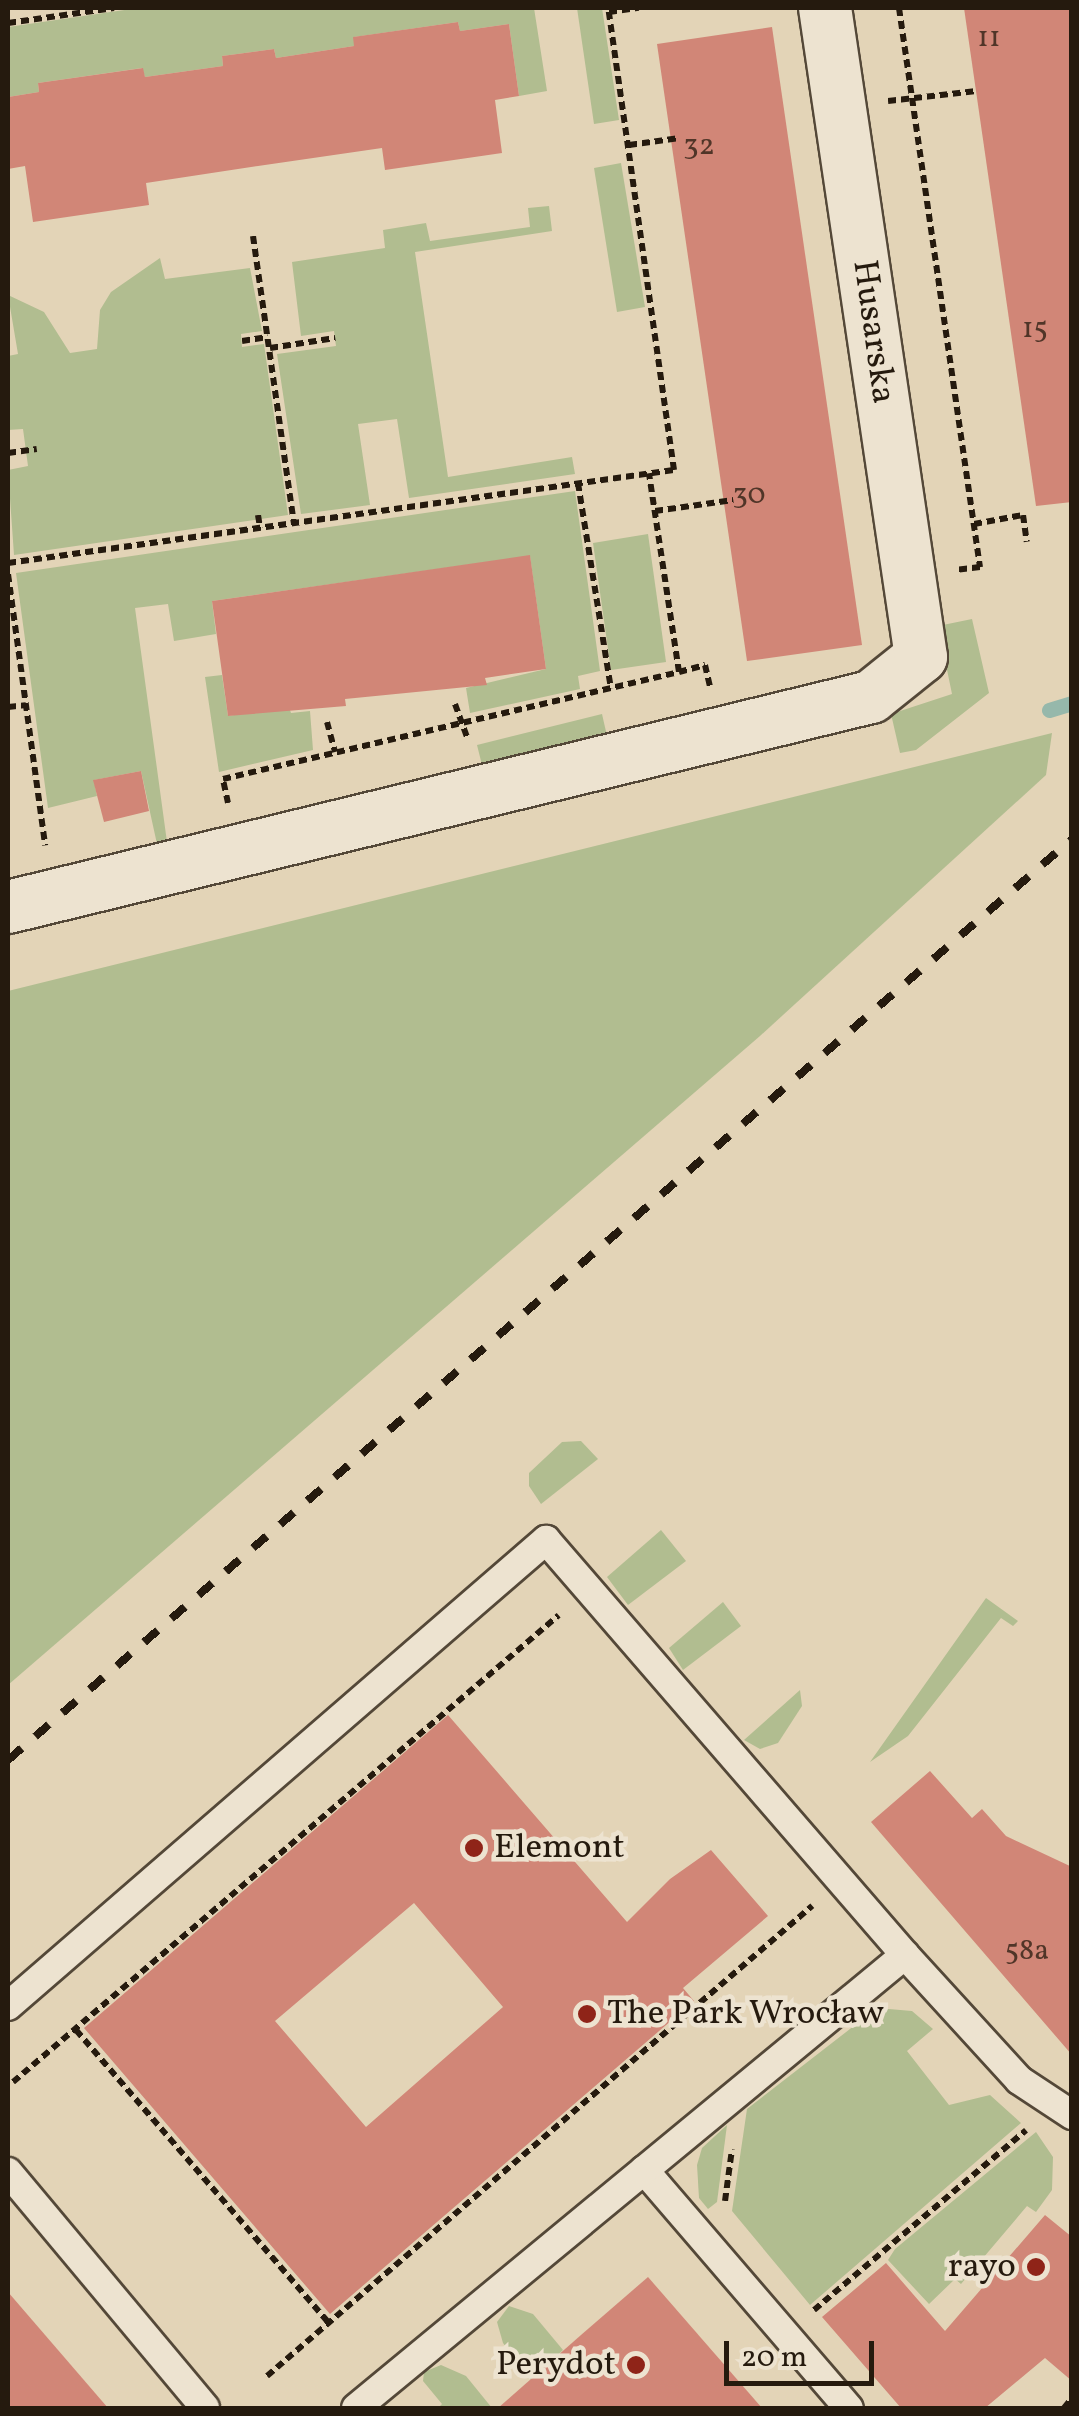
<!DOCTYPE html>
<meta charset="utf-8">
<style>
body{margin:0}
#map{position:relative;width:1079px;height:2416px;overflow:hidden;background:#e3d4b7;font-family:Vollkorn,serif}
div>[style]{position:absolute}
.green>*{inset:0;background:#b1bd90}
.stream>*{height:15px;margin:-7.5px;padding:0 7.5px;transform-origin:7.5px;border-radius:7.5px;background:#96b8ab}
.building>*{inset:0;background:#d18677}
.path>*{height:6px;margin-top:-3px;transform-origin:0;background:repeating-linear-gradient(90deg,#251a0e 0 8px,transparent 0 13px)}
.roads{filter:drop-shadow(2px 0 #544838) drop-shadow(-2px 0 #544838) drop-shadow(0 2px #544838) drop-shadow(0 -2px #544838)}
.service>*{height:28px;margin:-14px;padding:0 14px;transform-origin:14px;border-radius:14px;background:#ede3d0}
.minor>*{height:52px;margin:-26px;padding:0 26px;transform-origin:26px;border-radius:26px;background:#ede3d0}
.rail>*{height:8px;margin-top:-4px;transform-origin:0;background:repeating-linear-gradient(90deg,#251a0e 0 18px,transparent 0 36px)}
.dots>*{width:28px;height:28px;translate:-50% -50%;box-sizing:border-box;border:5px solid #ede3d0;border-radius:50%}
span{translate:-50% -50%;white-space:nowrap;text-align:center;line-height:1.15;-webkit-text-stroke:9px #ede3d0;paint-order:stroke}
.number-label{font-size:30px;color:#503528}
.number-label span{-webkit-text-stroke-width:0}
.street-label{font-size:35px;color:#251a0e}
.poi-label{font-size:35px;color:#251a0e}
.left{translate:0 -50%;text-align:left}
.right{translate:-100% -50%;text-align:right}
.frame{position:absolute;inset:0;border:10px solid #251a0e;pointer-events:none}
.scale{position:absolute;left:724px;top:2341px;width:150px;height:45px;box-sizing:border-box;border:5px solid #251a0e;border-top:0;padding-left:12px;font-size:30px;line-height:35px;white-space:nowrap;color:#251a0e;-webkit-text-stroke:8px #ede3d0;paint-order:stroke}
</style>
<div id="map">
<div class="green">
<div style="clip-path:polygon(138px 8px,534px 8px,547px 91px,519px 96px,509px 24px,460px 31px,458px 22px,354px 37px,354px 46px,276px 58px,274px 49px,222px 56px,223px 66px,145px 77px,142px 68px,38px 83px,39px 92px,8px 97px,8px 27px)"></div>
<div style="clip-path:polygon(577px 8px,602px 8px,619px 120px,594px 124px)"></div>
<div style="clip-path:polygon(621px 163px,645px 307px,617px 312px,594px 168px)"></div>
<div style="clip-path:polygon(549px 206px,552px 231px,415px 252px,448px 477px,572px 457px,575px 474px,409px 498px,397px 419px,358px 424px,370px 505px,301px 514px,277px 354px,336px 346px,334px 331px,301px 336px,292px 262px,385px 248px,383px 230px,426px 223px,430px 241px,530px 227px,528px 208px)"></div>
<div style="clip-path:polygon(160px 258px,165px 279px,250px 268px,262px 331px,241px 334px,242px 347px,264px 344px,288px 515px,14px 555px,8px 470px,28px 466px,23px 429px,8px 430px,8px 356px,18px 354px,8px 295px,44px 312px,70px 353px,97px 349px,100px 310px,111px 292px)"></div>
<div style="clip-path:polygon(575px 491px,600px 671px,578px 676px,580px 689px,470px 713px,466px 688px,546px 669px,530px 556px,212px 601px,216px 634px,174px 641px,168px 604px,135px 608px,167px 842px,157px 844px,141px 771px,94px 780px,97px 796px,48px 808px,16px 573px)"></div>
<div style="clip-path:polygon(648px 534px,666px 662px,611px 670px,593px 543px)"></div>
<div style="clip-path:polygon(972px 619px,989px 693px,916px 750px,900px 753px,891px 714px,952px 694px,938px 626px)"></div>
<div style="clip-path:polygon(222px 675px,228px 716px,289px 707px,291px 713px,310px 711px,313px 750px,219px 772px,205px 677px)"></div>
<div style="clip-path:polygon(602px 714px,607px 736px,482px 765px,477px 745px)"></div>
<div style="clip-path:polygon(1052px 733px,1046px 775px,760px 1036px,8px 1685px,8px 991px)"></div>
<div style="clip-path:polygon(581px 1441px,598px 1459px,541px 1504px,529px 1486px,529px 1473px,562px 1442px)"></div>
<div style="clip-path:polygon(661px 1530px,686px 1561px,628px 1605px,607px 1577px)"></div>
<div style="clip-path:polygon(986px 1598px,1018px 1621px,1013px 1626px,1001px 1618px,908px 1736px,870px 1762px)"></div>
<div style="clip-path:polygon(723px 1602px,741px 1626px,683px 1670px,669px 1648px)"></div>
<div style="clip-path:polygon(800px 1690px,802px 1706px,778px 1743px,760px 1749px,744px 1740px)"></div>
<div style="clip-path:polygon(877px 2008px,912px 2011px,933px 2029px,907px 2051px,949px 2105px,990px 2095px,1021px 2123px,810px 2305px,732px 2211px,747px 2109px)"></div>
<div style="clip-path:polygon(727px 2125px,717px 2202px,708px 2209px,699px 2198px,697px 2165px,702px 2148px)"></div>
<div style="clip-path:polygon(1036px 2132px,1053px 2157px,1052px 2190px,1036px 2212px,1027px 2206px,961px 2284px,955px 2279px,929px 2304px,888px 2260px,895px 2249px)"></div>
<div style="clip-path:polygon(509px 2306px,533px 2314px,563px 2350px,531px 2380px,503px 2343px,497px 2322px)"></div>
<div style="clip-path:polygon(441px 2365px,466px 2376px,492px 2408px,438px 2408px,442px 2404px,423px 2381px,424px 2372px)"></div>
</div>
<div class="stream">
<div style="left:1049px;top:710px;width:24px;rotate:-17deg"></div>
</div>
<div class="building">
<div style="clip-path:polygon(964px 8px,1072px 8px,1072px 502px,1036px 506px)"></div>
<div style="clip-path:polygon(458px 22px,460px 31px,509px 24px,519px 96px,495px 100px,502px 153px,385px 170px,382px 148px,258px 166px,146px 183px,149px 205px,33px 222px,25px 166px,8px 169px,8px 97px,39px 92px,38px 83px,143px 68px,145px 77px,223px 66px,222px 56px,274px 49px,276px 58px,354px 46px,353px 37px)"></div>
<div style="clip-path:polygon(772px 27px,862px 645px,747px 661px,657px 44px)"></div>
<div style="clip-path:polygon(530px 555px,546px 669px,485px 678px,487px 685px,345px 699px,346px 706px,228px 716px,212px 601px)"></div>
<div style="clip-path:polygon(141px 771px,149px 811px,104px 822px,93px 780px)"></div>
<div style="clip-path:polygon(evenodd,448px 1715px,627px 1922px,670px 1879px,711px 1850px,768px 1916px,683px 1988px,694px 2001px,330px 2314px,84px 2028px,448px 1715px,414px 1903px,503px 2007px,366px 2127px,275px 2021px,414px 1903px)"></div>
<div style="clip-path:polygon(930px 1771px,972px 1818px,982px 1809px,1006px 1836px,1072px 1867px,1072px 2055px,871px 1822px)"></div>
<div style="clip-path:polygon(1045px 2215px,1072px 2237px,1072px 2381px,1045px 2358px,985px 2408px,901px 2408px,822px 2317px,886px 2263px,945px 2331px)"></div>
<div style="clip-path:polygon(648px 2277px,762px 2408px,498px 2408px,581px 2335px)"></div>
<div style="clip-path:polygon(8px 2292px,108px 2408px,8px 2408px)"></div>
</div>
<div class="path">
<div style="left:899px;top:8px;width:565px;rotate:81.76deg"></div>
<div style="left:980px;top:567px;width:23px;rotate:173deg"></div>
<div style="left:609px;top:12px;width:30px;rotate:-8deg"></div>
<div style="left:8px;top:23px;width:107px;rotate:-8.1deg"></div>
<div style="left:888px;top:101px;width:89px;rotate:-6.5deg"></div>
<div style="left:629px;top:145px;width:51px;rotate:-7.8deg"></div>
<div style="left:253px;top:236px;width:290px;rotate:81.9deg"></div>
<div style="left:242px;top:341px;width:26px;rotate:-9deg"></div>
<div style="left:270px;top:348px;width:66px;rotate:-8.7deg"></div>
<div style="left:8px;top:453px;width:29px;rotate:-8deg"></div>
<div style="left:578px;top:483px;width:208px;rotate:80.9deg"></div>
<div style="left:655px;top:511px;width:79px;rotate:-8deg"></div>
<div style="left:258px;top:515px;width:13px;rotate:81deg"></div>
<div style="left:974px;top:524px;width:50px;rotate:-10.4deg"></div>
<div style="left:1023px;top:515px;width:27px;rotate:82deg"></div>
<div style="left:8px;top:563px;width:672px;rotate:-7.95deg"></div>
<div style="left:674px;top:470px;width:467px;rotate:-98.1deg"></div>
<div style="left:8px;top:574px;width:274px;rotate:82.2deg"></div>
<div style="left:679px;top:672px;width:27px;rotate:-15deg"></div>
<div style="left:705px;top:665px;width:23px;rotate:77deg"></div>
<div style="left:455px;top:704px;width:38px;rotate:70deg"></div>
<div style="left:8px;top:707px;width:18px;rotate:-6deg"></div>
<div style="left:327px;top:722px;width:31px;rotate:75deg"></div>
<div style="left:228px;top:803px;width:25px;rotate:-102deg"></div>
<div style="left:223px;top:779px;width:468px;rotate:-13.2deg"></div>
<div style="left:679px;top:672px;width:201px;rotate:-98.6deg"></div>
<div style="left:76px;top:2030px;width:386px;rotate:49.2deg"></div>
<div style="left:13px;top:2082px;width:718px;rotate:-40.54deg"></div>
<div style="left:725px;top:2201px;width:52px;rotate:-82.3deg"></div>
<div style="left:814px;top:2310px;width:278px;rotate:-40.3deg"></div>
<div style="left:267px;top:2376px;width:720px;rotate:-40.77deg"></div>
<div style="left:1064px;top:2408px;width:13px;rotate:-51deg"></div>
</div>
<div class="roads">
<div class="service">
<div style="left:8px;top:2006px;width:712px;rotate:-40.9deg"></div>
<div style="left:546px;top:1540px;width:549px;rotate:49.14deg"></div>
<div style="left:905px;top:1955px;width:169px;rotate:47.6deg"></div>
<div style="left:1019px;top:2080px;width:64px;rotate:33.4deg"></div>
<div style="left:644px;top:2170px;width:314px;rotate:49.3deg"></div>
<div style="left:8px;top:2172px;width:307px;rotate:50.1deg"></div>
<div style="left:356px;top:2408px;width:712px;rotate:-39.53deg"></div>
</div>
<div class="minor">
<div style="left:8px;top:907px;width:888px;rotate:-13.68deg"></div>
<div style="left:871px;top:697px;width:64px;rotate:-38.7deg"></div>
<div style="left:921px;top:657px;width:656px;rotate:-98.41deg"></div>
</div>
</div>
<div class="rail">
<div style="left:8px;top:1760px;width:1407px;rotate:-40.88deg"></div>
</div>
<div class="dots">
<div style="left:474px;top:1848px;background:#8f2418"></div>
<div style="left:587px;top:2014px;background:#8f2418"></div>
<div style="left:1036px;top:2267px;background:#8f2418"></div>
<div style="left:636px;top:2365px;background:#8f2418"></div>
</div>
<div class="number-label">
<span style="left:989px;top:38px">11</span>
<span style="left:699px;top:146px">32</span>
<span style="left:1035px;top:329px">15</span>
<span style="left:749px;top:495px">30</span>
<span style="left:1027px;top:1951px">58a</span>
</div>
<div class="street-label">
<span style="left:873px;top:332px;rotate:82deg">Husarska</span>
</div>
<div class="poi-label">
<span class="left" style="left:494px;top:1848px">Elemont</span>
<span class="left" style="left:607px;top:2014px">The Park Wrocław</span>
<span class="right" style="left:1016px;top:2267px">rayo</span>
<span class="right" style="left:616px;top:2365px">Perydot</span>
</div>
<div class="frame"></div>
<div class="scale">20 m</div>
</div>
